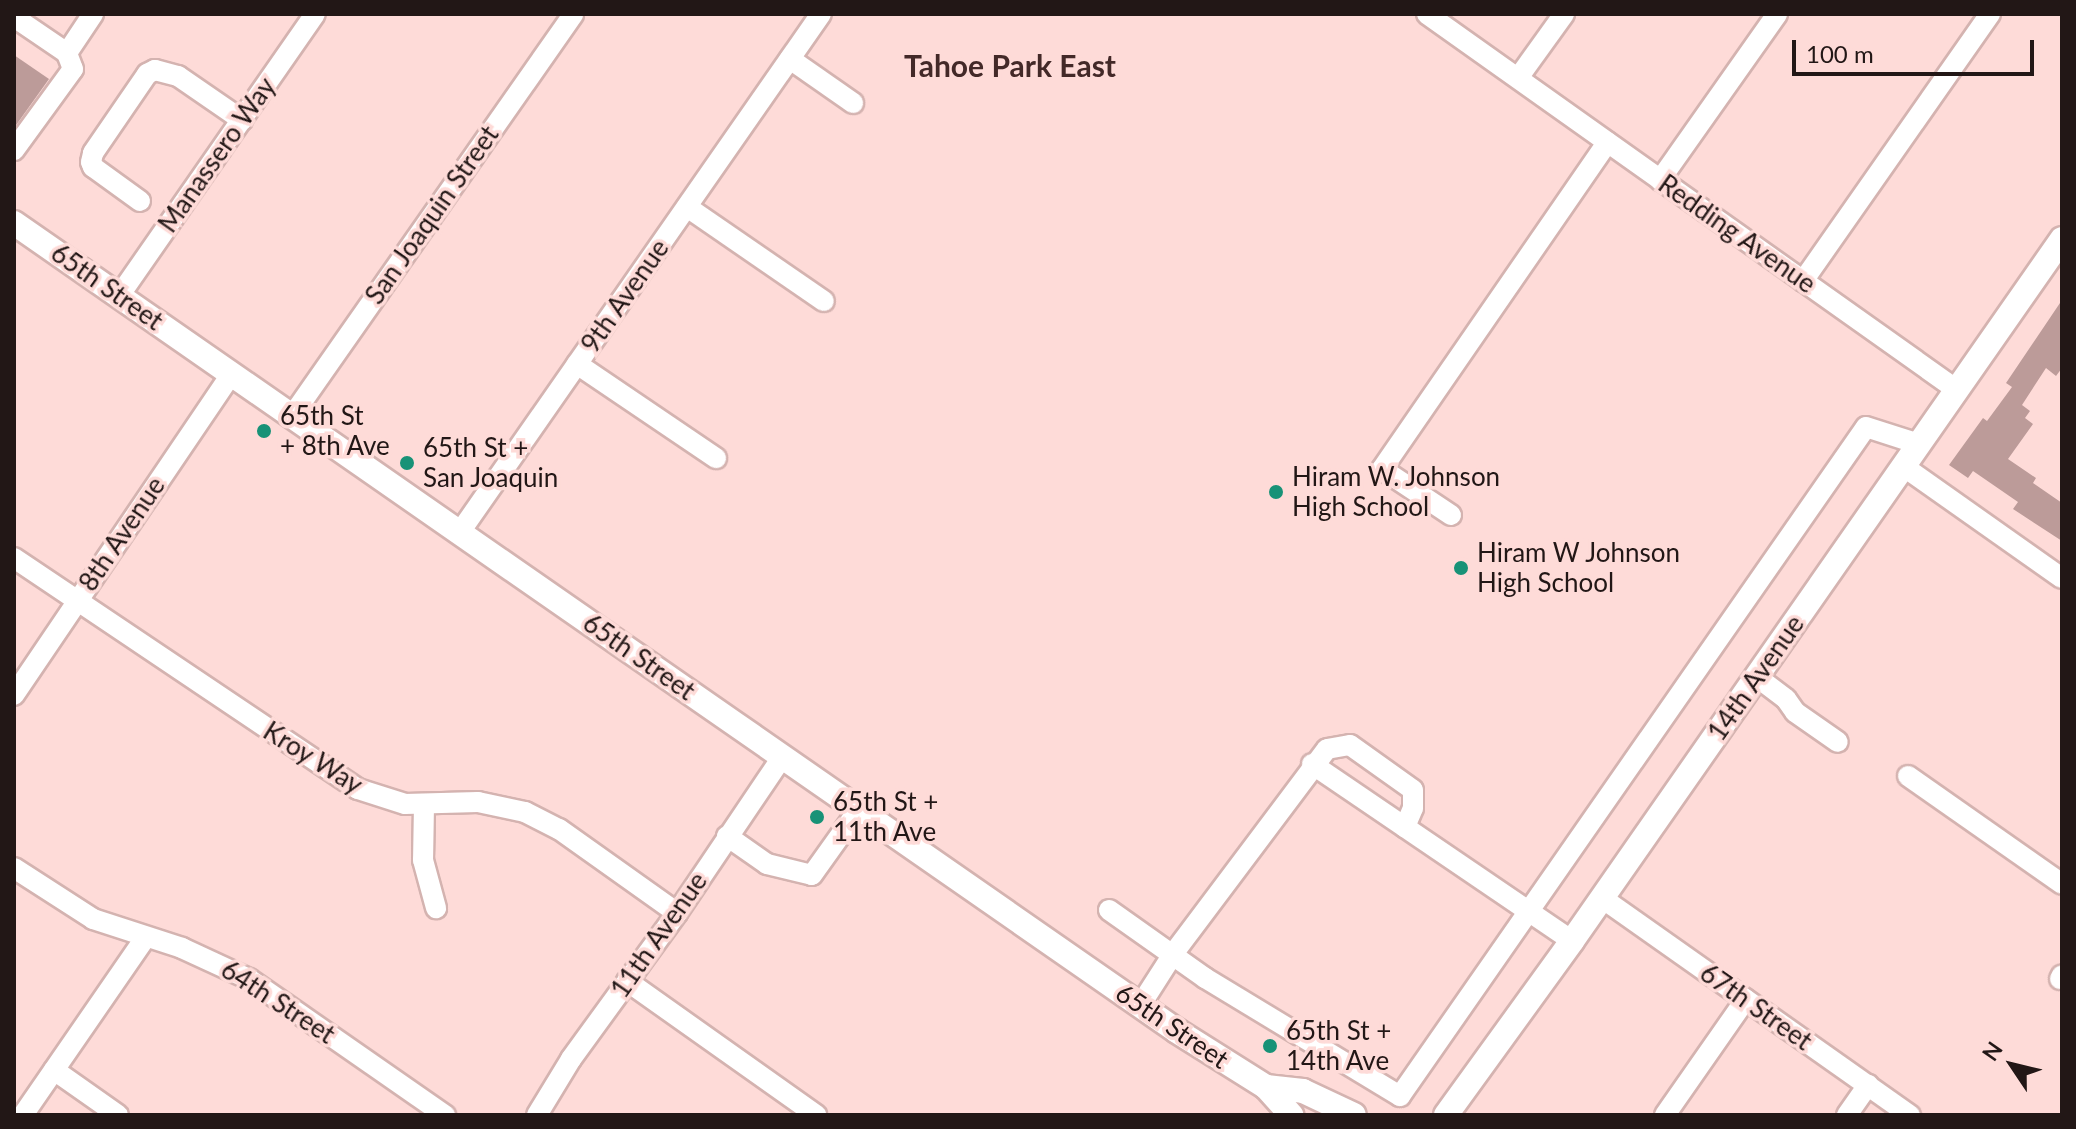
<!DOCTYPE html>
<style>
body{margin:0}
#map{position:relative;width:2076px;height:1129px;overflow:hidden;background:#fedbd8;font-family:Lato,sans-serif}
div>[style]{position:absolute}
.building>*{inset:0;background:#bc9b99}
.roads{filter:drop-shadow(2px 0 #d4b3b0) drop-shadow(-2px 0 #d4b3b0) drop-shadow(0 2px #d4b3b0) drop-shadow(0 -2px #d4b3b0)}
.minor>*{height:20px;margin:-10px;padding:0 10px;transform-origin:10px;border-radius:10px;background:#fff}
.major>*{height:24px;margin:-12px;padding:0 12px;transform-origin:12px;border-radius:12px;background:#fff}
.dots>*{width:22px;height:22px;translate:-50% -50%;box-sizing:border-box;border:4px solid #fedbd8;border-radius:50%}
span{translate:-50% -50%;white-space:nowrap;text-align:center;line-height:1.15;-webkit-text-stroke:7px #fedbd8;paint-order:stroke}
.street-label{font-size:26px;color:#221716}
.poi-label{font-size:26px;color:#221716}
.left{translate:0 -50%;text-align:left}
.quarter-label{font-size:30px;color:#432928;font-weight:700}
.frame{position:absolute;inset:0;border:16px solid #221716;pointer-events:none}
.north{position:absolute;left:1972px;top:1025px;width:80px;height:80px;-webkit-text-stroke:6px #fedbd8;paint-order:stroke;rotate:305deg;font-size:22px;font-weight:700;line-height:32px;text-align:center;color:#221716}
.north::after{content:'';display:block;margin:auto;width:28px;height:36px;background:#221716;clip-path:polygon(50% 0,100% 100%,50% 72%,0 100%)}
.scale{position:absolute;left:1792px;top:40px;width:242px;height:36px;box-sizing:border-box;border:4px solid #221716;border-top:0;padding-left:10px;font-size:24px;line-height:28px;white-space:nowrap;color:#221716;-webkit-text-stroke:6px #fedbd8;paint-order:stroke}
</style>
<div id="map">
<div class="building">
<div style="clip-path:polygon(14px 55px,49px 79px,14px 128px)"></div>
<div style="clip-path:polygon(2062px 300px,2062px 368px,2056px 376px,2046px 368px,2022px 405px,2030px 411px,2025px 418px,2033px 424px,2008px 459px,2036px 478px,2033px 483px,2062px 503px,2062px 541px,2013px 509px,2018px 502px,1973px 471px,1968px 478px,1949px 465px,1983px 418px,1987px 421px,2012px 387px,2006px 383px)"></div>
</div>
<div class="roads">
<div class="minor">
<div style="left:1427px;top:14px;width:650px;rotate:35.35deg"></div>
<div style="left:14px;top:17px;width:64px;rotate:34.2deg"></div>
<div style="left:790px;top:59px;width:77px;rotate:34.9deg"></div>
<div style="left:1518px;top:78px;width:79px;rotate:-54.3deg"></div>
<div style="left:14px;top:150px;width:100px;rotate:-53.9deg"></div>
<div style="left:73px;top:69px;width:17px;rotate:-111deg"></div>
<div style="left:67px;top:53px;width:47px;rotate:-56.3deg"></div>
<div style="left:1660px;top:180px;width:203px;rotate:-54.8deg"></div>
<div style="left:140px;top:201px;width:58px;rotate:-144.1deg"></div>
<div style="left:93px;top:167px;width:5px;rotate:-112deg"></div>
<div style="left:91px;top:162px;width:9px;rotate:-77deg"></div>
<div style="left:93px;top:153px;width:96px;rotate:-55.6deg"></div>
<div style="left:147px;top:74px;width:9px;rotate:-27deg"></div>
<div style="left:155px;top:70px;width:24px;rotate:15deg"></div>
<div style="left:178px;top:76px;width:78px;rotate:34.5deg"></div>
<div style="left:687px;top:207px;width:166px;rotate:34.5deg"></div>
<div style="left:1803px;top:281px;width:326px;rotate:-55deg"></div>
<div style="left:119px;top:296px;width:343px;rotate:-55.2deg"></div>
<div style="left:577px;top:364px;width:168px;rotate:34.1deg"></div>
<div style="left:292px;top:416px;width:490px;rotate:-55deg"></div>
<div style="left:1903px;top:466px;width:194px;rotate:35.2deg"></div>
<div style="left:1451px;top:515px;width:83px;rotate:-146.3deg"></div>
<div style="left:1382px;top:469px;width:397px;rotate:-55.4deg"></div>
<div style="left:460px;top:532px;width:631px;rotate:-55.13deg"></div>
<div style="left:14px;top:558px;width:414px;rotate:33.9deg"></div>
<div style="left:358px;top:789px;width:49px;rotate:17.7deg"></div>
<div style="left:405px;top:804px;width:73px;rotate:-1.6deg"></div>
<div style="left:478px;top:802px;width:48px;rotate:12deg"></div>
<div style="left:525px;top:812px;width:38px;rotate:27deg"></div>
<div style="left:559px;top:829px;width:145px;rotate:35.4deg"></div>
<div style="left:1757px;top:677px;width:36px;rotate:37deg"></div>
<div style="left:1786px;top:699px;width:16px;rotate:55deg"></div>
<div style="left:1795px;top:712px;width:52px;rotate:34.9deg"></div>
<div style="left:14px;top:695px;width:387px;rotate:-55.9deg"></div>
<div style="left:1312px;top:764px;width:315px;rotate:34.2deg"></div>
<div style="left:1908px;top:776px;width:188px;rotate:35deg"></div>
<div style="left:424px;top:805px;width:55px;rotate:91deg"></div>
<div style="left:423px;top:860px;width:50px;rotate:74.8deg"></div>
<div style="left:727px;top:836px;width:49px;rotate:35deg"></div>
<div style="left:767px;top:864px;width:46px;rotate:13.7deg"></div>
<div style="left:812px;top:875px;width:81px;rotate:-54.5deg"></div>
<div style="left:14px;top:868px;width:94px;rotate:32.8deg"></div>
<div style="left:93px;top:919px;width:94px;rotate:18deg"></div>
<div style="left:182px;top:948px;width:74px;rotate:24.8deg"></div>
<div style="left:249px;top:979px;width:239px;rotate:34.8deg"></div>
<div style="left:1602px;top:898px;width:377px;rotate:35.2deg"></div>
<div style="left:1109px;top:910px;width:118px;rotate:35.3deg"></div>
<div style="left:1205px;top:978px;width:228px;rotate:31.2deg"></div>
<div style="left:1400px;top:1096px;width:815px;rotate:-55.14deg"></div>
<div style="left:1866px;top:427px;width:56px;rotate:17.8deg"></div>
<div style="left:2060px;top:979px;width:4px;rotate:-63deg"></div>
<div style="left:627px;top:981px;width:232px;rotate:35.3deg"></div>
<div style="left:1143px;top:1001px;width:56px;rotate:-57.4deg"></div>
<div style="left:1173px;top:954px;width:256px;rotate:-53.1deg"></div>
<div style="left:1327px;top:749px;width:23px;rotate:-10deg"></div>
<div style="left:1350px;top:745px;width:77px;rotate:35.5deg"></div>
<div style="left:1413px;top:790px;width:18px;rotate:90deg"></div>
<div style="left:1413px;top:808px;width:21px;rotate:113deg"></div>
<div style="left:54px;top:1070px;width:78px;rotate:35.1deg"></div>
<div style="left:23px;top:1115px;width:215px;rotate:-55.4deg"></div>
<div style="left:537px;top:1115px;width:66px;rotate:-58.7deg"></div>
<div style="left:571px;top:1059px;width:180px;rotate:-54deg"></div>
<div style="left:677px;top:913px;width:189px;rotate:-56deg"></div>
<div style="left:1665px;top:1115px;width:141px;rotate:-55.1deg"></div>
<div style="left:1847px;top:1115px;width:37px;rotate:-55deg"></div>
</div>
<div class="major">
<div style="left:14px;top:223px;width:1416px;rotate:34.79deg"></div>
<div style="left:1177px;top:1031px;width:105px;rotate:32.2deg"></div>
<div style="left:1266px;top:1087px;width:38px;rotate:48deg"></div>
<div style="left:1266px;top:1087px;width:37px;rotate:6deg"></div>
<div style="left:1303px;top:1091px;width:56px;rotate:25.2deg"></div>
<div style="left:1446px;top:1115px;width:215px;rotate:-54.1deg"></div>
<div style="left:1572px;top:941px;width:856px;rotate:-55.08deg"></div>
</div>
</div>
<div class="dots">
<div style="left:264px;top:431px;background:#189277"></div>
<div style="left:407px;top:463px;background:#189277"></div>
<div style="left:1276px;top:492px;background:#189277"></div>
<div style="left:1461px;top:568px;background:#189277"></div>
<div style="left:817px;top:817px;background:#189277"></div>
<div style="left:1270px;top:1046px;background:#189277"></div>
</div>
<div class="street-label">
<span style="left:217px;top:155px;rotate:-55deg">Manassero Way</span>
<span style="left:432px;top:215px;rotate:-55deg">San Joaquin Street</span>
<span style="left:1737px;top:234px;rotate:35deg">Redding Avenue</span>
<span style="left:107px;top:287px;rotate:35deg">65th Street</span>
<span style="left:625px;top:296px;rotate:-55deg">9th Avenue</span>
<span style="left:122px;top:534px;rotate:-56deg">8th Avenue</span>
<span style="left:639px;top:657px;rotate:35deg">65th Street</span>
<span style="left:1756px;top:678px;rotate:-55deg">14th Avenue</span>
<span style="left:313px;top:758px;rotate:32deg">Kroy Way</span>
<span style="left:659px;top:935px;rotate:-55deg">11th Avenue</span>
<span style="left:278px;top:1002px;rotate:33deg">64th Street</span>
<span style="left:1756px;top:1007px;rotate:35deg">67th Street</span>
<span style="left:1172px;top:1026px;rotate:34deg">65th Street</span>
</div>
<div class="poi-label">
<span class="left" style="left:280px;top:431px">65th St<br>+ 8th Ave</span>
<span class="left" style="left:423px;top:463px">65th St +<br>San Joaquin</span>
<span class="left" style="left:1292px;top:492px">Hiram W. Johnson<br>High School</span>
<span class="left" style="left:1477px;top:568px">Hiram W Johnson<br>High School</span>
<span class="left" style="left:833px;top:817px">65th St +<br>11th Ave</span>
<span class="left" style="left:1286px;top:1046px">65th St +<br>14th Ave</span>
</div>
<div class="quarter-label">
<span style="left:1010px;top:65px">Tahoe Park East</span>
</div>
<div class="frame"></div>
<div class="north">N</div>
<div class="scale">100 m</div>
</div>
